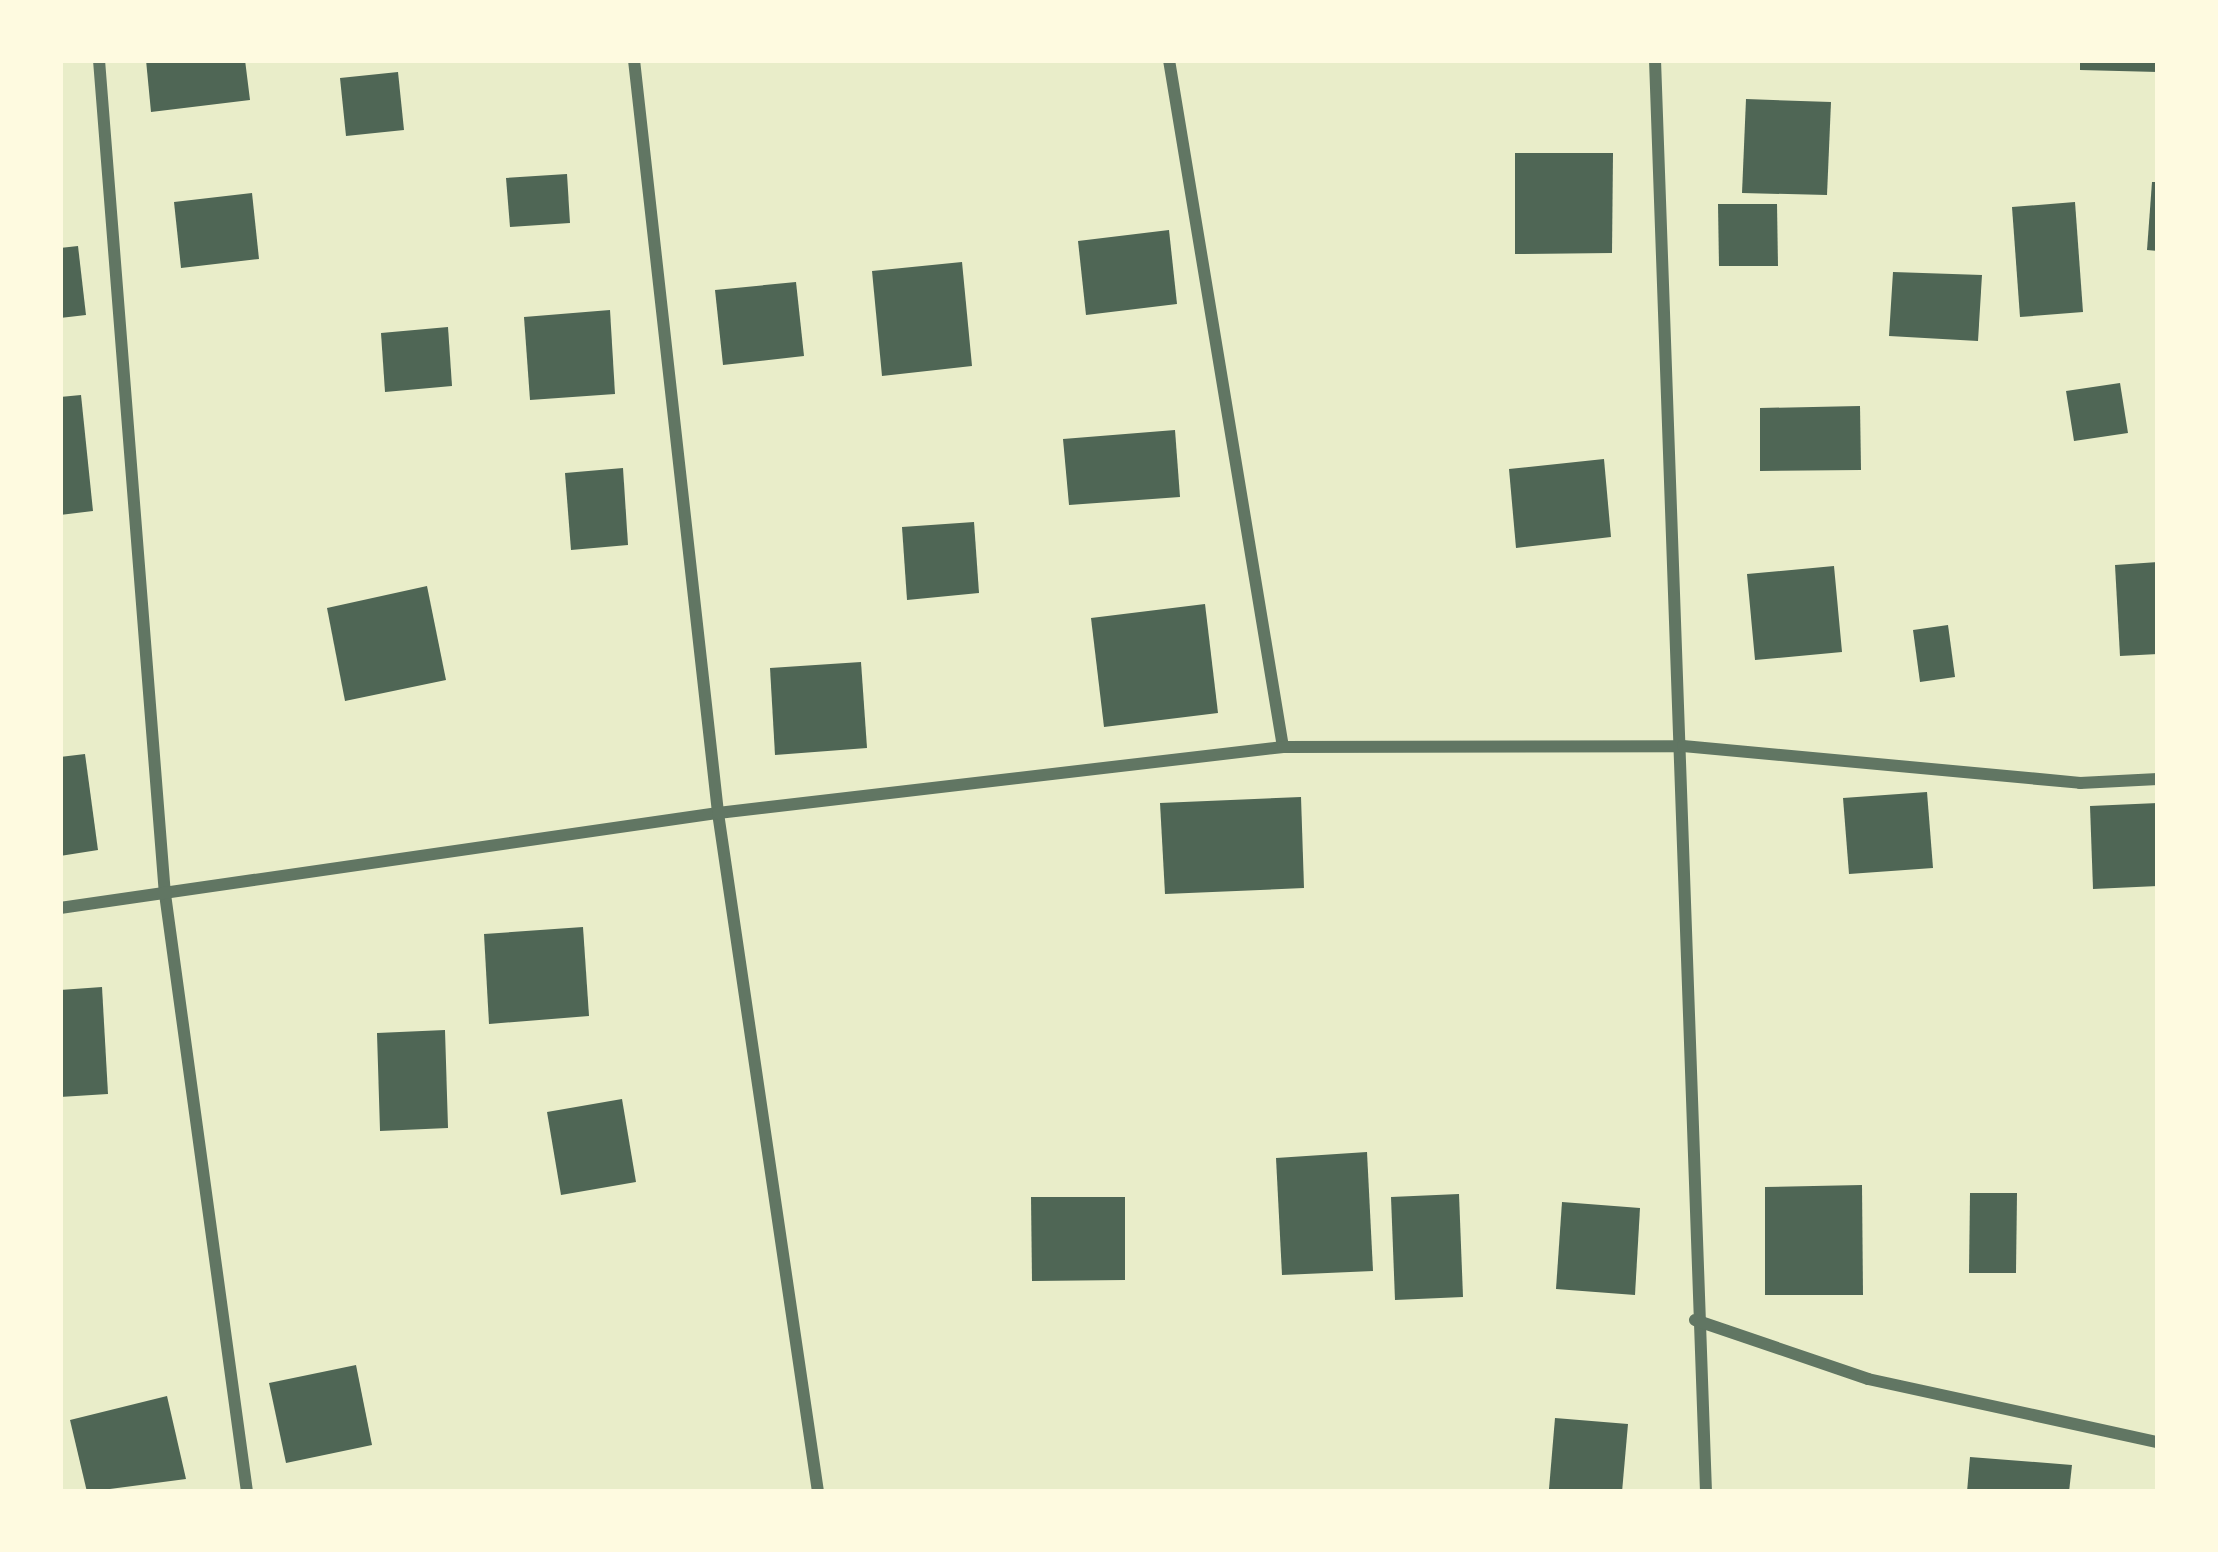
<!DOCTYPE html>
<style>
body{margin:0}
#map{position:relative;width:2218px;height:1552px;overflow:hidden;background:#e9edc9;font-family:"Public Sans",sans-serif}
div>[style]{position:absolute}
.building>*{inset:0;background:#4f6655}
.minor>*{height:12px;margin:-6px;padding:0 6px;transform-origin:6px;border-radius:6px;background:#617663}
span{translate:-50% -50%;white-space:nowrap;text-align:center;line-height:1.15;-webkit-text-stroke:12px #fefae0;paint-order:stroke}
.frame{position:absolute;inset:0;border:63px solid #fefae0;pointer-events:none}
</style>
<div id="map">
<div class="building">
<div style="clip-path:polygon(146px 60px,245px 60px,250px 100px,151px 112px)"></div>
<div style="clip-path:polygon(2080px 60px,2158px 60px,2158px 72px,2080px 70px)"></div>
<div style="clip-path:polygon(398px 72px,404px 130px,346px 136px,340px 78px)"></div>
<div style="clip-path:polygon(1746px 99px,1831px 102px,1827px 195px,1742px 193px)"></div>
<div style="clip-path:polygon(1515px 153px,1613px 153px,1612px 253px,1515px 254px)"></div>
<div style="clip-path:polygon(567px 174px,570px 223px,510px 227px,506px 178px)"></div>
<div style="clip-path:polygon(2152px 182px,2158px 182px,2158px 251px,2147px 250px)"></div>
<div style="clip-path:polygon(252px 193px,259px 259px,181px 268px,174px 202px)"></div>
<div style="clip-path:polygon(2075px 202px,2083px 312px,2020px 317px,2012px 207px)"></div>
<div style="clip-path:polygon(1718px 204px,1777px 204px,1778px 266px,1719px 266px)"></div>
<div style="clip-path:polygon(1169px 230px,1177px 304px,1086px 315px,1078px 241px)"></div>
<div style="clip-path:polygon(78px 246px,86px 315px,60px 318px,60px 248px)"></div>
<div style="clip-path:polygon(962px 262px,972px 366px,882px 376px,872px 271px)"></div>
<div style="clip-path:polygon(1893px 272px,1982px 275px,1978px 341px,1889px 336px)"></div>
<div style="clip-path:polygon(796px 282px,804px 356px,723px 365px,715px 290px)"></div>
<div style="clip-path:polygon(610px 310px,615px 394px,530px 400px,524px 317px)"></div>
<div style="clip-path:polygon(448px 327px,452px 386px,385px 392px,381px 333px)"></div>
<div style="clip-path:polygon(2120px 383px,2128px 433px,2074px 441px,2066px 391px)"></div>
<div style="clip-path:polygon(81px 395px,93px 511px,60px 515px,60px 397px)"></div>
<div style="clip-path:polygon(1860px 406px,1861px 470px,1760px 471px,1760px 408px)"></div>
<div style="clip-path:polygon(1175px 430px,1180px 497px,1069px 505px,1063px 439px)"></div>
<div style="clip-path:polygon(1604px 459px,1611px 537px,1516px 548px,1509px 469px)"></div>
<div style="clip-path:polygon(623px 468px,628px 545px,571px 550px,565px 473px)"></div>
<div style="clip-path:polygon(974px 522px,979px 593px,907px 600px,902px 527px)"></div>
<div style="clip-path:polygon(2158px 562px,2158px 654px,2120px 656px,2115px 565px)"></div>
<div style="clip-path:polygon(1834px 566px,1842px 652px,1755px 660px,1747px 574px)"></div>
<div style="clip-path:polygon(427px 586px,446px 680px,345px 701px,327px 608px)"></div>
<div style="clip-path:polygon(1205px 604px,1218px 713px,1104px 727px,1091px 618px)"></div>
<div style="clip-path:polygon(1948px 625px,1955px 677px,1920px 682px,1913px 630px)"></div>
<div style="clip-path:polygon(861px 662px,867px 748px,775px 755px,770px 668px)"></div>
<div style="clip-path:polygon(85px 754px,98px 850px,60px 856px,60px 757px)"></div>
<div style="clip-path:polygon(1927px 792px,1933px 868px,1849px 874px,1843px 798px)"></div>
<div style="clip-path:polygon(1301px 797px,1304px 888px,1165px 894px,1160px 803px)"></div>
<div style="clip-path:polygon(2158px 803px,2158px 886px,2093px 889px,2090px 806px)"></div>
<div style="clip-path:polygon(583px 927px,589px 1016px,489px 1024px,484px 934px)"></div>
<div style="clip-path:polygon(102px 987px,108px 1094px,60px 1097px,60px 990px)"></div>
<div style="clip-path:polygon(445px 1030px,448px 1128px,380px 1131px,377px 1033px)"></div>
<div style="clip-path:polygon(622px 1099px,636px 1182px,561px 1195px,547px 1112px)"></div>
<div style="clip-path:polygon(1367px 1152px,1373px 1271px,1282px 1275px,1276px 1158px)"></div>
<div style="clip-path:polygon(1862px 1185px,1863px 1295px,1765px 1295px,1765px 1187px)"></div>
<div style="clip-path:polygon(1970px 1193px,2017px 1193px,2016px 1273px,1969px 1273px)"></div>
<div style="clip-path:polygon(1459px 1194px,1463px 1297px,1395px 1300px,1391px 1197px)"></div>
<div style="clip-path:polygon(1031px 1197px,1125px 1197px,1125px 1280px,1032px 1281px)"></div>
<div style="clip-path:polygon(1562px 1202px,1640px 1208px,1635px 1295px,1556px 1289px)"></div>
<div style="clip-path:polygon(356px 1365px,372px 1445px,286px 1463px,269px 1383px)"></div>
<div style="clip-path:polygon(167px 1396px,186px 1479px,87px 1492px,70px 1420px)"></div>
<div style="clip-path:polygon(1555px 1418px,1628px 1424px,1622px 1492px,1549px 1489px)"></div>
<div style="clip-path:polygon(1970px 1457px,2072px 1465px,2069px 1492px,1967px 1492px)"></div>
</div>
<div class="minor">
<div style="left:99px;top:60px;width:837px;rotate:85.48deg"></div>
<div style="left:165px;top:894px;width:604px;rotate:82.19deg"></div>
<div style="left:634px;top:60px;width:758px;rotate:83.63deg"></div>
<div style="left:718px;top:813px;width:686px;rotate:81.62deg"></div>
<div style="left:1169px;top:60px;width:696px;rotate:80.58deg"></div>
<div style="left:1655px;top:60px;width:1433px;rotate:87.96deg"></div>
<div style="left:60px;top:908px;width:665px;rotate:-8.22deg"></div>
<div style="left:718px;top:813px;width:569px;rotate:-6.66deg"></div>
<div style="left:1283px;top:747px;width:400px;rotate:-0.1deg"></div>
<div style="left:1683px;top:746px;width:399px;rotate:5.3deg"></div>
<div style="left:2080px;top:783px;width:78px;rotate:-2.9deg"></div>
<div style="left:1695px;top:1320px;width:183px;rotate:18.8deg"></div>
<div style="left:1868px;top:1379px;width:297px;rotate:12.3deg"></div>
</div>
<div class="frame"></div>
</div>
